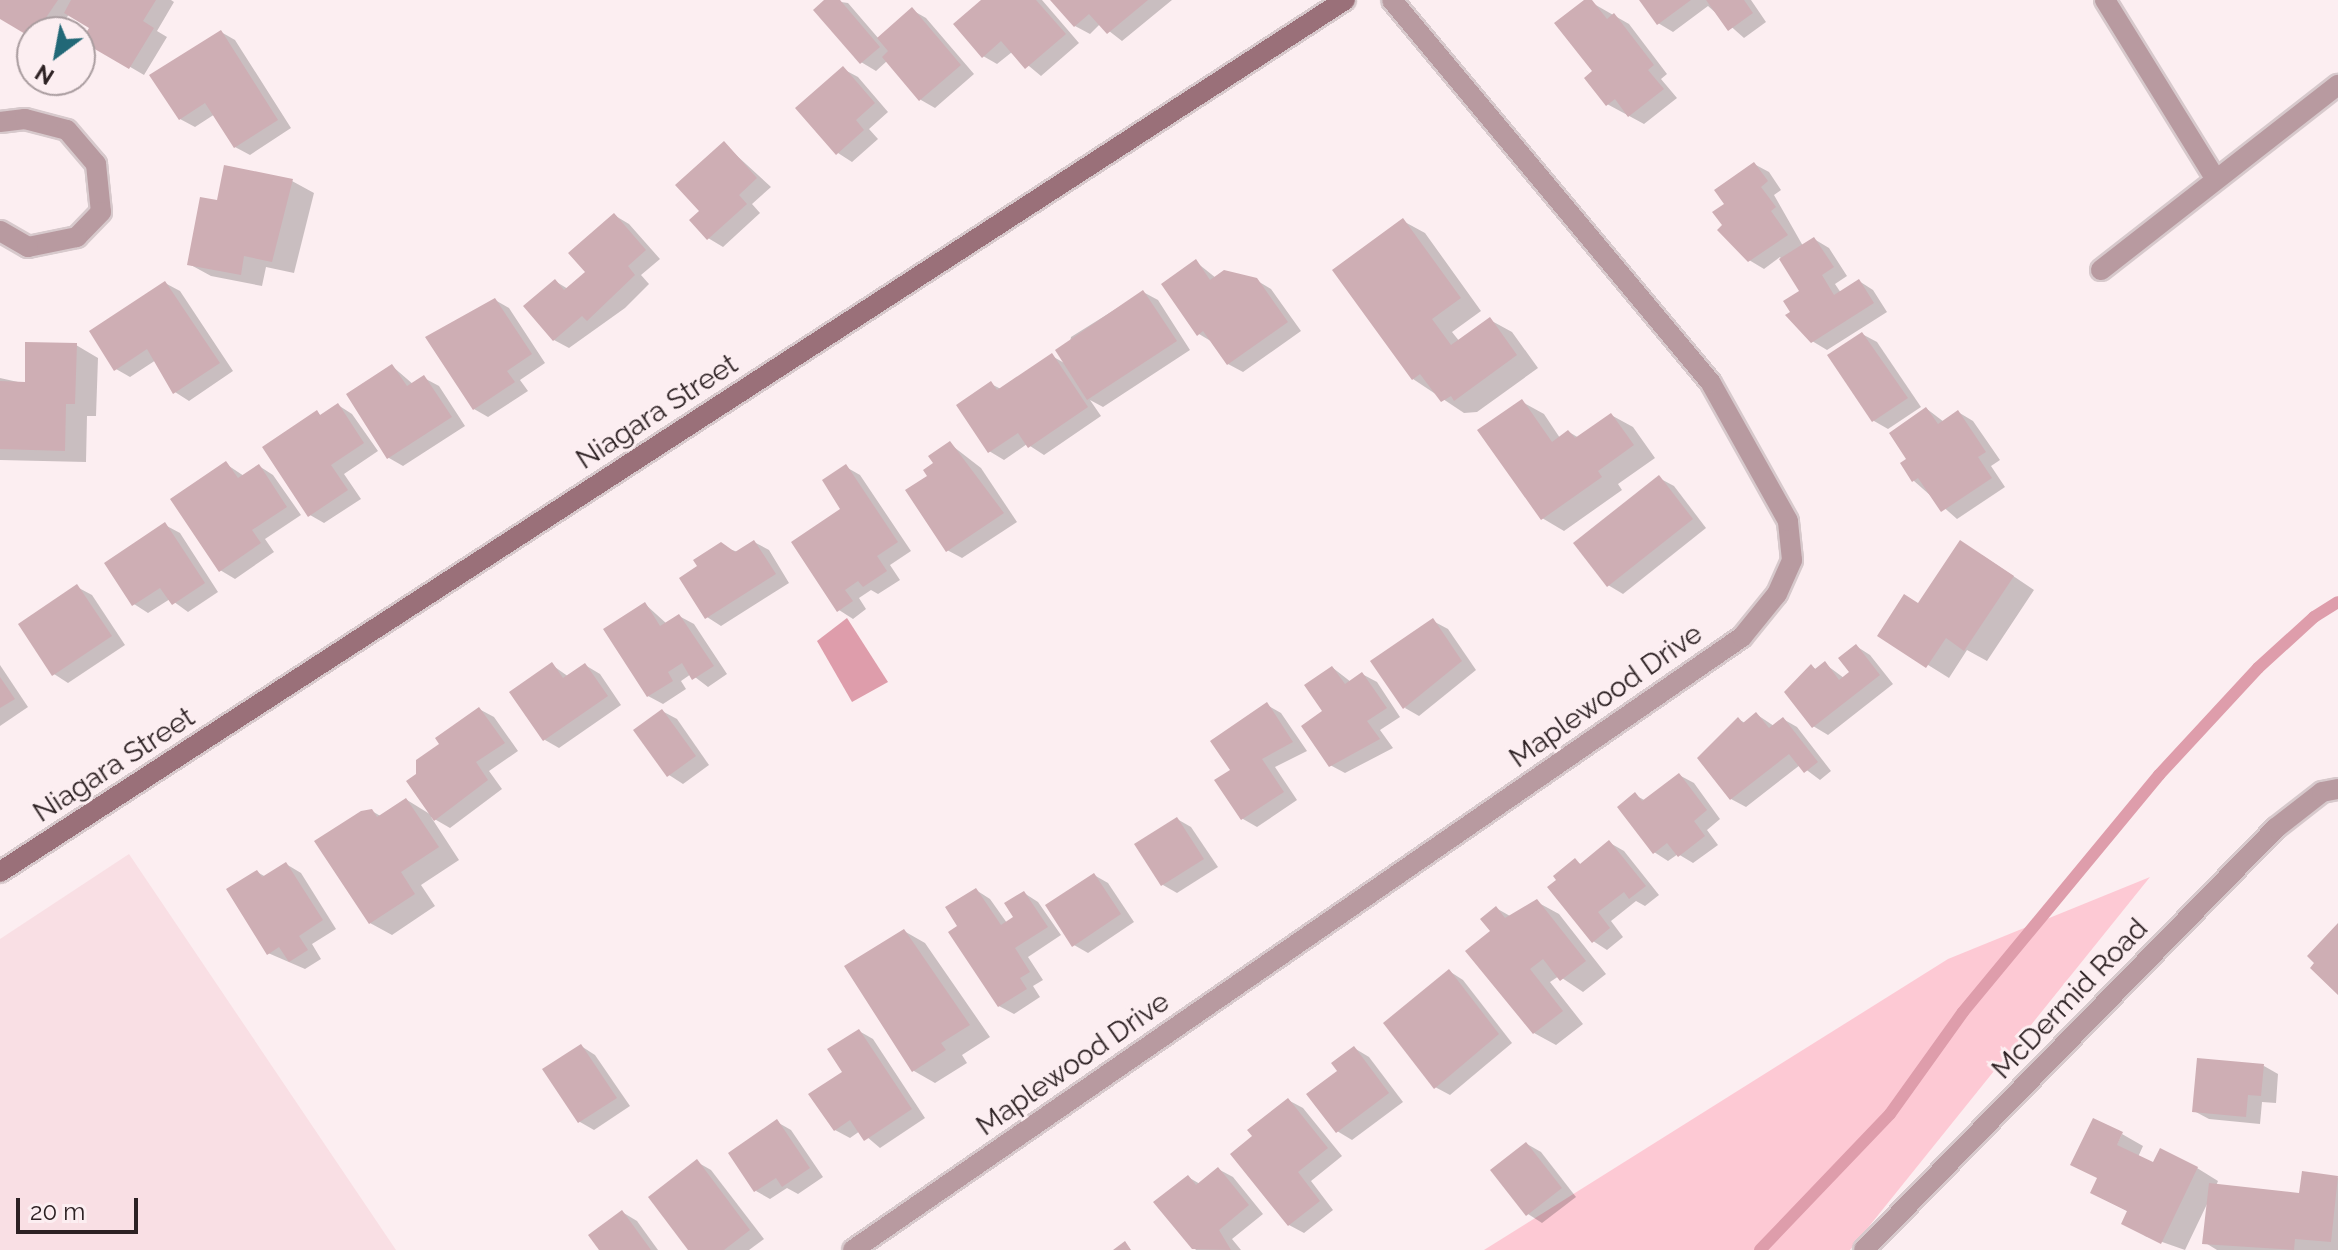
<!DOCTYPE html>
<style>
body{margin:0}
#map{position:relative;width:2338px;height:1250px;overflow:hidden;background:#fceef1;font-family:Raleway,sans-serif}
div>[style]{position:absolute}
.built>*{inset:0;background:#f9dfe4}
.green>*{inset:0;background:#fdc9d4}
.water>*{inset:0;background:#de9dab}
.shadow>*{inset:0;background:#0003}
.stream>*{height:12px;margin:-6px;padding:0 6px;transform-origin:6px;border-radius:6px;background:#de9dab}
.building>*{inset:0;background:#ceaeb4}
.roads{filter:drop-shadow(2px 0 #d7c9cc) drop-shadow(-2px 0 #d7c9cc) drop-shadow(0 2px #d7c9cc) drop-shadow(0 -2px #d7c9cc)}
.minor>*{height:20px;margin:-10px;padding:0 10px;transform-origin:10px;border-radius:10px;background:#b89aa0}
.secondary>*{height:20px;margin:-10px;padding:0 10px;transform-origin:10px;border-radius:10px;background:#9a7079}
span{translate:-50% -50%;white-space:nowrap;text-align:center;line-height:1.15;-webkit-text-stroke:6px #fceef1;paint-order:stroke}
.street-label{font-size:28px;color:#2d2123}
.north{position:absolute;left:16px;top:16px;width:80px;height:80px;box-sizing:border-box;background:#fceef1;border:2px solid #a99c9f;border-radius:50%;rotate:212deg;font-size:22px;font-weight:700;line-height:32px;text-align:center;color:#2d2123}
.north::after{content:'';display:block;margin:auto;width:28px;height:36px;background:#226877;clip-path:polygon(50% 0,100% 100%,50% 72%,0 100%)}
.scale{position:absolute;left:16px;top:1198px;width:122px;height:36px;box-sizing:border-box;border:4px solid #2d2123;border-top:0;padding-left:10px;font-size:24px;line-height:28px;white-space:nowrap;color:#2d2123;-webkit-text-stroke:6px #fceef1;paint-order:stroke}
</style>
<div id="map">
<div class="built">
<div style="clip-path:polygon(129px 854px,396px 1250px,0 1250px,0 939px)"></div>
</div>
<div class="green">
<div style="clip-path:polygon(2150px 877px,1850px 1250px,1484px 1250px,1948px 959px)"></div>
</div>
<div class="water">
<div style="clip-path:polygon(847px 618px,888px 682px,852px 702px,817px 641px)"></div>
</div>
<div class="shadow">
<div style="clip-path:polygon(0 0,171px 0,174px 2px,157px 31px,167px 37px,144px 75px,84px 40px,92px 28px,69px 14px,58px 32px,32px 32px,0 17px)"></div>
<div style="clip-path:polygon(827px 0,848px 3px,879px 39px,912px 10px,926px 18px,974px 74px,935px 108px,921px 100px,887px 61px,876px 71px,861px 62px)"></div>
<div style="clip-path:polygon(984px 0,1042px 0,1079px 43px,1041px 76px,1012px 52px,997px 64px,983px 56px)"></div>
<div style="clip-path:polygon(1052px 0,1172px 0,1122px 41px,1100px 24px,1090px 34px,1075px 26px)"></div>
<div style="clip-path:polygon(1587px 0,1629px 24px,1667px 74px,1661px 79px,1677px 98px,1644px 124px,1607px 104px,1595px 72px)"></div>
<div style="clip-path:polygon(1642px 0,1751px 0,1766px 22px,1744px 38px,1708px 6px,1673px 32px,1658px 23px)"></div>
<div style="clip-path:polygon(221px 32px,235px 40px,291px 128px,250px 155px,235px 147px,215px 114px,195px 127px,180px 119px)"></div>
<div style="clip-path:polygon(843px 69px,858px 77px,888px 112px,869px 129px,878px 139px,852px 162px,838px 153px)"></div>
<div style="clip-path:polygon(724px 144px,771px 187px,752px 204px,760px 213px,723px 247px,708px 238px,702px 211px)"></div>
<div style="clip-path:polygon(1754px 164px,1769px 172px,1781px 190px,1774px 195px,1803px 246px,1814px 239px,1829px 248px,1847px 276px,1835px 284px,1841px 293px,1859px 281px,1873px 290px,1887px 312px,1827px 350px,1812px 341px,1802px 292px,1780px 257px,1764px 269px,1749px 260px,1725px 226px,1727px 204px)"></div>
<div style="clip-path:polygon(292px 181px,314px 193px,294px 273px,266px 267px,262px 286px,211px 276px,189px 264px,218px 202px)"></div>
<div style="clip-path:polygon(614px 215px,629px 224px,660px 259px,641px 275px,649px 284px,625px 308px,569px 348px,554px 340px,555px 281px,568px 289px,587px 272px)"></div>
<div style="clip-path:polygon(1403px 221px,1425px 233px,1481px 311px,1452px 332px,1460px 342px,1490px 320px,1512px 332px,1538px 368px,1477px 412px,1464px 413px,1413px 379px)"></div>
<div style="clip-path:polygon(1196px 262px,1216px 278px,1256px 280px,1271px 289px,1301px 331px,1243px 372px,1228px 364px,1214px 343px,1199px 334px)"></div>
<div style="clip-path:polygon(165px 283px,180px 291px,233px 371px,189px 401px,175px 392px,156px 360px,130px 377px,116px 369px)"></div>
<div style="clip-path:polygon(1143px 292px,1158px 300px,1190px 350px,1103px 407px,1090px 400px,1101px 416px,1044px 455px,1027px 444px,1004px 460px,989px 451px,991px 384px,1001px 389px,1052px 356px,1066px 364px,1071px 337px)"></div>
<div style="clip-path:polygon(495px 300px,509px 308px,545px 363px,520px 380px,528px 391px,488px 417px,474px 409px)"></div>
<div style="clip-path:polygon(1862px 334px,1877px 342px,1921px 407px,1888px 429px,1874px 421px)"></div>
<div style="clip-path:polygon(76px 345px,98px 358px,96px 416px,87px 416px,86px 462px,0 460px,0 378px,27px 384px)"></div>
<div style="clip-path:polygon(392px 366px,414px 385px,424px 378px,439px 386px,465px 426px,403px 466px,389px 458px,348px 395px)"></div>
<div style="clip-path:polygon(1522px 402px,1544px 414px,1560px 438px,1569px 432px,1579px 438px,1611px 415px,1633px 427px,1655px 458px,1618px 484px,1622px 490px,1564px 531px,1542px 518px)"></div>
<div style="clip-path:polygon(338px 405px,352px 414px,378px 451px,344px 474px,361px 499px,324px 523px,310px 515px,317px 413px,322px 416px)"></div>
<div style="clip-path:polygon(1927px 409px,1944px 422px,1958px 412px,1973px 421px,2000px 460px,1991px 466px,2005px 487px,1957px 519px,1914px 481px,1908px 459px)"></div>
<div style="clip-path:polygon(950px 444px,981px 468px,1017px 522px,962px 558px,947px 550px,930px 476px)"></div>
<div style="clip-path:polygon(226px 464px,244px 476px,259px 466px,273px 475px,301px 515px,265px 539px,274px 552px,235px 579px,220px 570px)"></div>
<div style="clip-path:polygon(846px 467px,860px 475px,911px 551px,890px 565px,900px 580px,878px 594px,871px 590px,859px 598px,866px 609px,853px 619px,839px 610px)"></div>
<div style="clip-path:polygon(1659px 478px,1674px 486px,1706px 528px,1623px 594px,1608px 585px)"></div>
<div style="clip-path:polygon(165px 525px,180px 533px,218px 592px,188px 612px,170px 599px,148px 613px,134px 604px)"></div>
<div style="clip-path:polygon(754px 542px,769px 550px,789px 583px,721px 626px,707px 617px,729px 549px,738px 552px)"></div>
<div style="clip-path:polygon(1982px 555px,2034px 590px,1987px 661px,1967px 650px,1949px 678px,1880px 635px)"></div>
<div style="clip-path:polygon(77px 587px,92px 595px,125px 645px,68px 683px,54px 674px)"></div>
<div style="clip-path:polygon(645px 604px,667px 624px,679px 616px,694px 624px,727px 674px,708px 687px,691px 674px,681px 681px,686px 689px,663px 704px,648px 696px)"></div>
<div style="clip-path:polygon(1433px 621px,1448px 629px,1476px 670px,1419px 716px,1405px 708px)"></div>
<div style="clip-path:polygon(1856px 646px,1870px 655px,1893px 684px,1828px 735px,1813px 726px,1811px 666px,1817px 670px,1825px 664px,1844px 678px,1851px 672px)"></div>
<div style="clip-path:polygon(0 665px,28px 707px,0 726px)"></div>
<div style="clip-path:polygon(552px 665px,569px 677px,585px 665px,600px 674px,621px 705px,559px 748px,545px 740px)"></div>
<div style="clip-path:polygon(1333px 668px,1351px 682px,1362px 674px,1377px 682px,1400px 717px,1380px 730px,1393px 748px,1345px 773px,1330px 765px,1325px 712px)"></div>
<div style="clip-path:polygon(1267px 705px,1281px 713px,1307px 751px,1275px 767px,1297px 800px,1257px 827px,1243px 819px,1232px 770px)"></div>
<div style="clip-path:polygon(479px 709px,494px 717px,518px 751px,489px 771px,502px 789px,450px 828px,431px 817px,459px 860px,421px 885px,435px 906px,392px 935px,370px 923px,372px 811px,382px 817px,407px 800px,433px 816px,418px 775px)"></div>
<div style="clip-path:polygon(662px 711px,677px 719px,709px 765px,683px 784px,669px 775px)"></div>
<div style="clip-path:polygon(1756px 714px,1774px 726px,1783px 719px,1797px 727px,1831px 771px,1820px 780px,1800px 765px,1746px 807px,1731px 799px,1738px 719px,1745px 723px)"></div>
<div style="clip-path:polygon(1679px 775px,1694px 783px,1720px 819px,1707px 830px,1718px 845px,1693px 863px,1678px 854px,1668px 861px,1654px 852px,1635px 795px,1646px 801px)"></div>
<div style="clip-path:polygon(1177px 819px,1191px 827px,1218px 867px,1177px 893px,1163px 885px)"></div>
<div style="clip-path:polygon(1610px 843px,1624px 851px,1659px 895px,1645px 906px,1636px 901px,1611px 921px,1623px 937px,1607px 950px,1593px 941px,1575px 861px,1582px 865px)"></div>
<div style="clip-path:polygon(286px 864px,301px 873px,336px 929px,312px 944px,321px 959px,305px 969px,268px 953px,257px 872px,266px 877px)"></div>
<div style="clip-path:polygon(1094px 875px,1108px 883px,1134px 922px,1088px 953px,1074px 945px)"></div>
<div style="clip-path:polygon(976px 890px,990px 899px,1007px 923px,1016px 917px,1024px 893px,1038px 902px,1061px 935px,1028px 957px,1043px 980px,1033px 986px,1040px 997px,1014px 1014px,999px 1006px,960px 927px)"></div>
<div style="clip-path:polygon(1537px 902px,1559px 914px,1606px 974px,1583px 992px,1559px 976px,1550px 982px,1583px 1024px,1556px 1045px,1534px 1033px,1493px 932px,1496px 908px,1510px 916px)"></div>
<div style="clip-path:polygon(904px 931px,925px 943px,990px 1037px,962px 1055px,967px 1063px,935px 1083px,914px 1071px)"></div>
<div style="clip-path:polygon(1449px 971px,1463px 980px,1512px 1043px,1450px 1095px,1435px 1087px)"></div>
<div style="clip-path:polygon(859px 1031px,873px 1039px,925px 1118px,880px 1148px,860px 1131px,850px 1138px,835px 1130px,844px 1072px)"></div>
<div style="clip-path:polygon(581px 1046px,595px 1055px,630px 1106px,594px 1130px,580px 1122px)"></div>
<div style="clip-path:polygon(1354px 1048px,1369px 1057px,1403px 1102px,1352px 1140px,1337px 1131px,1340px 1071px)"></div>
<div style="clip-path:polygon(2264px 1066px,2278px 1074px,2276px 1103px,2262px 1102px,2260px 1124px,2209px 1119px,2194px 1111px)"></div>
<div style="clip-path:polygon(1288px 1100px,1303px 1108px,1342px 1156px,1311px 1181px,1333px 1210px,1304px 1233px,1289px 1225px,1255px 1136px)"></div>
<div style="clip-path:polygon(777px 1122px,791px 1130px,823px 1177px,798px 1194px,787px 1188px,770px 1199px,756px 1191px)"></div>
<div style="clip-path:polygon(2122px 1134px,2143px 1146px,2138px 1157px,2154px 1165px,2197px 1168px,2218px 1181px,2216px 1186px,2301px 1195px,2303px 1174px,2338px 1178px,2338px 1250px,2217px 1250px,2204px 1242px,2208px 1202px,2185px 1250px,2145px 1236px,2129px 1212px,2092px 1193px)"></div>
<div style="clip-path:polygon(1527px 1144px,1541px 1152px,1576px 1197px,1542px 1223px,1528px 1214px)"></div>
<div style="clip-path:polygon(697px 1162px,711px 1170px,764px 1239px,749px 1250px,691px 1250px)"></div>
<div style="clip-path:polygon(1218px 1169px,1233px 1177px,1263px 1214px,1232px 1239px,1241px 1250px,1196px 1250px,1156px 1202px,1188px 1177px,1200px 1184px)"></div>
<div style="clip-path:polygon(622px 1212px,637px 1221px,658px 1250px,601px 1250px)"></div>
</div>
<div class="stream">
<div style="left:1760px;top:1250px;width:188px;rotate:-46.3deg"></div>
<div style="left:1890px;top:1114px;width:125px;rotate:-54.4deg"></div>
<div style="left:1963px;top:1012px;width:308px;rotate:-50.4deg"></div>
<div style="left:2159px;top:775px;width:146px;rotate:-47.2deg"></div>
<div style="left:2258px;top:668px;width:76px;rotate:-42.3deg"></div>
<div style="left:2314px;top:617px;width:28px;rotate:-32deg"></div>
</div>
<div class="building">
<div style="clip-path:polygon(0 0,58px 0,32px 38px,0 19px)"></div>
<div style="clip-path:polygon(71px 0,156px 0,143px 21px,154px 28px,129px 69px,81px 41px,89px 28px,64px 13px)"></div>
<div style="clip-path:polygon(824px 0,840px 0,880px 47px,860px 64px,813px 10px)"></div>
<div style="clip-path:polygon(981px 0,1036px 0,1066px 34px,1025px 69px,1001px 41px,982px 58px,953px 24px)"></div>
<div style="clip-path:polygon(1050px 0,1148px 0,1107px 34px,1089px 14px,1074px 27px)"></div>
<div style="clip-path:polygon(1584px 0,1592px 0,1607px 19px,1614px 13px,1654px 65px,1648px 70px,1664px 89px,1628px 117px,1615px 99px,1606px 106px,1584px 78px,1592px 71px,1554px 23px)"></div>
<div style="clip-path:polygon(1639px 0,1691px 0,1657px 25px)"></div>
<div style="clip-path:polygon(1698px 0,1744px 0,1753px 13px,1728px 31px,1706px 0)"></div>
<div style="clip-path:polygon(912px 7px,961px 65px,919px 101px,882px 57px,888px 51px,877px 38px)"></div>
<div style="clip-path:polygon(221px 30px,278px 120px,234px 148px,205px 103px,179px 120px,149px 75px)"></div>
<div style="clip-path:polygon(843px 66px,875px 103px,856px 120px,864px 130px,836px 155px,795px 108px)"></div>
<div style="clip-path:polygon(724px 141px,757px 178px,739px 195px,747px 204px,707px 240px,689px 220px,699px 211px,675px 185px)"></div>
<div style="clip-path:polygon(1754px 162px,1768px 181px,1761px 187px,1776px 207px,1771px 211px,1788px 235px,1748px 262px,1717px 230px,1722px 225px,1712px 212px,1724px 204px,1714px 190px)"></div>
<div style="clip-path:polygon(224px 165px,293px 179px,272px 262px,244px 256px,241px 275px,187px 265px,200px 197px,217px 200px)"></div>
<div style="clip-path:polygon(614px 213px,646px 250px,628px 266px,635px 275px,587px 321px,582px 316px,553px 341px,523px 306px,555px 279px,564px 290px,585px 272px,568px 253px)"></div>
<div style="clip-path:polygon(1403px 218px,1461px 298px,1432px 319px,1451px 345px,1490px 317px,1517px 355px,1454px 401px,1451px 396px,1441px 402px,1420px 374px,1412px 380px,1332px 270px)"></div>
<div style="clip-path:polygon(1814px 237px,1834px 267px,1822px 275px,1834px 295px,1859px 279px,1874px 303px,1811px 343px,1785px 315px,1790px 312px,1783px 301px,1799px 291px,1779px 259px)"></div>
<div style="clip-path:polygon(1196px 259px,1210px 280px,1224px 270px,1257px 278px,1288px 322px,1227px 365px,1203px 331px,1197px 336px,1161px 284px)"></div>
<div style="clip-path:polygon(165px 281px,220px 363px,173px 394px,147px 349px,114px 371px,89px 331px)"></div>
<div style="clip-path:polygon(1143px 290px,1177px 341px,1087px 400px,1055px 350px)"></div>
<div style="clip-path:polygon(495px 298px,532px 354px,507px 371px,515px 382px,473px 410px,425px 337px)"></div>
<div style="clip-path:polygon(1862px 332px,1908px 398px,1872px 422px,1827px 355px)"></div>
<div style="clip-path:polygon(25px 342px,77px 343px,75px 404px,66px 404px,65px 451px,0 449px,0 381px,25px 382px)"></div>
<div style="clip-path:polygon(1052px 353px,1088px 407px,1028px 448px,1018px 433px,988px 453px,956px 405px,991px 381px,997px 390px)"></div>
<div style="clip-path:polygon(392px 364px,407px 386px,424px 375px,452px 417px,387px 459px,346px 394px)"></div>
<div style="clip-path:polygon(1522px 399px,1552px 442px,1568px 430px,1575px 438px,1611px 413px,1634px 445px,1598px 471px,1602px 477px,1541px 520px,1477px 430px)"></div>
<div style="clip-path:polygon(338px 403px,364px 443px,331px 465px,348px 490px,308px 517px,262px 447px,317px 410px,320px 415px)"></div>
<div style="clip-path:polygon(1926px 407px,1938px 424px,1958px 410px,1986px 452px,1978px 457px,1992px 478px,1941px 512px,1918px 478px,1912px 482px,1900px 463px,1906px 459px,1889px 433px)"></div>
<div style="clip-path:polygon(950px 441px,1004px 513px,946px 552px,905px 490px,927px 476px,923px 470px,933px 463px,928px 456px)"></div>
<div style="clip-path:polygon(226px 461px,238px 478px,259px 464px,287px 507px,252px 530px,261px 543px,219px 572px,170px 499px)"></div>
<div style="clip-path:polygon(846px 464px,898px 542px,877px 556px,887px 571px,863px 587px,858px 581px,845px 590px,853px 601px,837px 612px,791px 542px,840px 509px,822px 480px)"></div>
<div style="clip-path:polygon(1659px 475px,1693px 519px,1607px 587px,1573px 543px)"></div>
<div style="clip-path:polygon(165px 522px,205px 583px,172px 605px,160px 588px,132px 606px,104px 563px)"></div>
<div style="clip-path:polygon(754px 540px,776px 574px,705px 619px,679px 578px,697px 566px,693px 560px,721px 542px,735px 552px)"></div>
<div style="clip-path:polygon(1960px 540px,2014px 576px,1964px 651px,1946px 638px,1926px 668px,1877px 636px,1904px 594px,1918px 603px)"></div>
<div style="clip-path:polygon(77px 584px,112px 636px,52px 676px,18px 624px)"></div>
<div style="clip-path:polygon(645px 602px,660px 626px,679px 614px,714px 666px,692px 680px,682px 663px,668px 672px,673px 681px,647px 697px,603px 629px)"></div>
<div style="clip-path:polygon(1433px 618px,1462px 661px,1403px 709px,1370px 661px)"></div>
<div style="clip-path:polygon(1856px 644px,1880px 675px,1812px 728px,1784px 692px,1811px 664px,1815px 669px,1825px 661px,1839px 680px,1849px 672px,1838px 658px)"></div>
<div style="clip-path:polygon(552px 662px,563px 678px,585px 663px,608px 696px,543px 741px,509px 692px)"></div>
<div style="clip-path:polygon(1332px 666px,1345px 684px,1362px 672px,1387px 708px,1367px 721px,1380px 739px,1329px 767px,1301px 726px,1322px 711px,1304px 685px)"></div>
<div style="clip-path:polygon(0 677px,15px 699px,0 708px)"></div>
<div style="clip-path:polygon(1267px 702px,1293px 742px,1262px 759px,1284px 792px,1241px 820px,1214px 780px,1230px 770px,1210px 741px)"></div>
<div style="clip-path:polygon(479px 707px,505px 743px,476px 762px,488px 780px,434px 821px,406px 781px,416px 774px,416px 760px,439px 744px,435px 738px)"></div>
<div style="clip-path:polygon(662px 709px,696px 756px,667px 777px,633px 730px)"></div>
<div style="clip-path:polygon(1756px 712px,1769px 728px,1783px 717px,1818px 762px,1804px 773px,1789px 754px,1730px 800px,1697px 758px,1738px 717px,1743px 723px)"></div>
<div style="clip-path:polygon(1679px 773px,1707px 810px,1694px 821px,1705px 836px,1678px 857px,1667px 843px,1653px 854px,1617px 807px,1635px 792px,1642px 801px)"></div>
<div style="clip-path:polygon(406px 798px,439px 847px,401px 872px,415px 894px,369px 924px,314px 841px,361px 811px,372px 809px,377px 817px)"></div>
<div style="clip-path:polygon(1177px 817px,1204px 859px,1161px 886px,1134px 844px)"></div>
<div style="clip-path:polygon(1609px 840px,1646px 886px,1629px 899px,1624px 892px,1598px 912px,1610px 928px,1592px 943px,1547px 887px,1556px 880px,1553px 876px,1575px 858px,1580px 864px)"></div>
<div style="clip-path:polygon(286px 862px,323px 920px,299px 936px,308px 950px,289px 962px,279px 947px,267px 955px,226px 889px,257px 870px,262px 877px)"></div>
<div style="clip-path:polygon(1094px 873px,1121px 914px,1072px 947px,1045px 905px)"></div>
<div style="clip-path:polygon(976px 888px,1001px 925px,1013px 917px,1004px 903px,1024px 891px,1048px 927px,1015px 948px,1030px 972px,1020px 978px,1027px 989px,998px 1007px,948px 932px,957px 926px,945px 907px)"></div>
<div style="clip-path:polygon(1537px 899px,1586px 961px,1560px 981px,1543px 959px,1530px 969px,1563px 1011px,1533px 1034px,1465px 951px,1490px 931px,1480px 919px,1496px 906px,1505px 918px)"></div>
<div style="clip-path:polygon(2338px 923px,2338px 995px,2310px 968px,2314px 963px,2307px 956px)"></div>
<div style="clip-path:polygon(904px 929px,970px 1025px,941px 1043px,946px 1050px,912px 1072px,844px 966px)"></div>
<div style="clip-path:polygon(1449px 969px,1499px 1034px,1434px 1089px,1383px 1023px)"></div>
<div style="clip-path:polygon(859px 1029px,912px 1109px,864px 1141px,850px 1120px,834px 1131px,808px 1094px,842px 1072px,827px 1049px)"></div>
<div style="clip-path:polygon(581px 1044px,617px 1098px,578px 1123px,542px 1069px)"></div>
<div style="clip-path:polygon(1354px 1046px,1389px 1093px,1336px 1133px,1306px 1094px,1337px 1071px,1331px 1063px)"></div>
<div style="clip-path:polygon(2197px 1058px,2264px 1064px,2261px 1096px,2248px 1095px,2246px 1117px,2192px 1112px)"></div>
<div style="clip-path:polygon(1288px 1098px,1328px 1148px,1298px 1172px,1320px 1201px,1288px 1226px,1230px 1154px,1252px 1136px,1247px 1130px)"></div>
<div style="clip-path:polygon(2093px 1118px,2123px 1132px,2117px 1145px,2153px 1162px,2160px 1148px,2198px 1167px,2161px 1244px,2121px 1224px,2127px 1211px,2090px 1193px,2097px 1178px,2070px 1165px)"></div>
<div style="clip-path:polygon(777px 1119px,810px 1168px,782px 1187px,776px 1178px,754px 1192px,728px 1153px)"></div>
<div style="clip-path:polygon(1526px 1142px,1562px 1188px,1526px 1216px,1490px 1170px)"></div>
<div style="clip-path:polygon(697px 1159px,750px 1230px,724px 1250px,688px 1250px,648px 1197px)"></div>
<div style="clip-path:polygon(1218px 1167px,1249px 1205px,1219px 1230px,1231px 1250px,1192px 1249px,1153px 1202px,1188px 1175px,1196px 1185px)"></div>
<div style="clip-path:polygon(2302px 1171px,2338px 1176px,2331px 1242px,2295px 1239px,2294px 1250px,2202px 1244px,2209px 1183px,2299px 1193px)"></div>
<div style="clip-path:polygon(622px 1210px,651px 1250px,599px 1250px,588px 1235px)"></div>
<div style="clip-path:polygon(1125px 1241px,1131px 1250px,1113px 1250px)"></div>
</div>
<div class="roads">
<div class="minor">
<div style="left:2105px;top:0;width:211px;rotate:58.3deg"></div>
<div style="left:0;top:122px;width:25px;rotate:-7deg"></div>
<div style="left:25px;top:119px;width:43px;rotate:14.7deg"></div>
<div style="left:67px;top:130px;width:45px;rotate:49.5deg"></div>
<div style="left:96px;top:164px;width:48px;rotate:84.1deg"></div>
<div style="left:101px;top:212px;width:35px;rotate:134deg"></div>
<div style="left:77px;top:237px;width:50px;rotate:168.5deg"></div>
<div style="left:28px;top:247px;width:32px;rotate:-150deg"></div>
<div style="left:2101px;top:270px;width:301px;rotate:-38deg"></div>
<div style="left:853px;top:1250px;width:1080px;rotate:-34.59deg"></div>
<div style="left:1742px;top:637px;width:55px;rotate:-50.9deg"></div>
<div style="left:1777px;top:594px;width:37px;rotate:-66deg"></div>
<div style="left:1792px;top:560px;width:39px;rotate:-96deg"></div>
<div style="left:1788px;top:521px;width:158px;rotate:-119.2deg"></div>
<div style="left:1711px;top:383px;width:498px;rotate:-129.8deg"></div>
<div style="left:1864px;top:1250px;width:590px;rotate:-45.69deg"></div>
<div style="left:2276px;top:828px;width:58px;rotate:-38deg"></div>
<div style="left:2322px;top:792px;width:16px;rotate:-11deg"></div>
</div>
<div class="secondary">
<div style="left:0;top:872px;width:1603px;rotate:-32.96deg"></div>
</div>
</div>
<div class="street-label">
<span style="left:657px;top:412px;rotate:-33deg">Niagara Street</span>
<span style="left:1606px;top:696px;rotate:-35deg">Maplewood Drive</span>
<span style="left:114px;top:765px;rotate:-33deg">Niagara Street</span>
<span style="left:2070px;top:999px;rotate:-46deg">McDermid Road</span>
<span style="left:1073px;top:1064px;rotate:-35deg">Maplewood Drive</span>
</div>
<div class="north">N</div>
<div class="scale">20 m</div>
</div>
